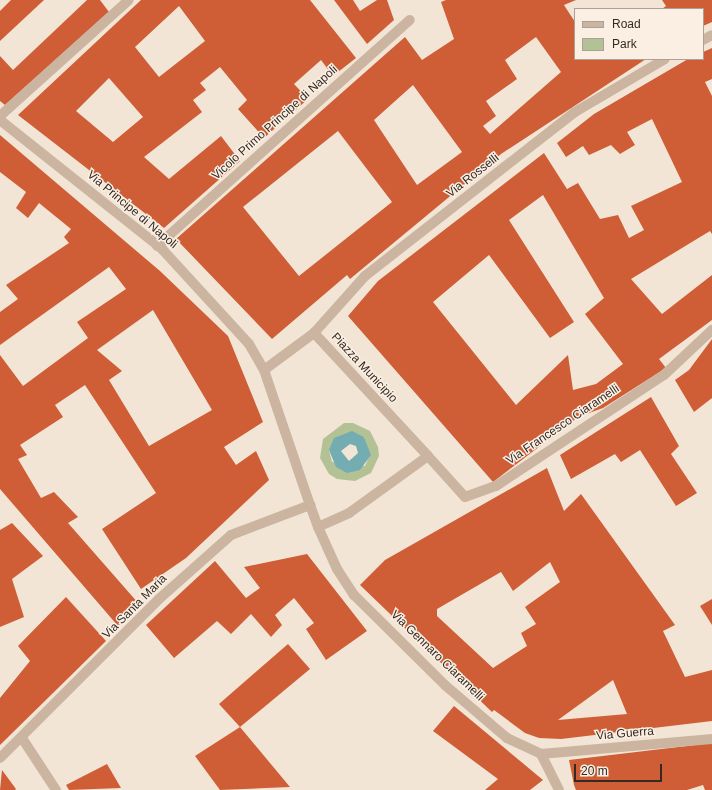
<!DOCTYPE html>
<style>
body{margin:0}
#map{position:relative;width:712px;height:790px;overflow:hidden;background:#f2e5d5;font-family:Helvetica,sans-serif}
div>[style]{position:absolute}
.green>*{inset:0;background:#b2c295}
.water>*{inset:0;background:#73adb1}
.building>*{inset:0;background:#cf5e37}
.minor>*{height:10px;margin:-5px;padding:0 5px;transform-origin:5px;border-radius:5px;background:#cbb5a1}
span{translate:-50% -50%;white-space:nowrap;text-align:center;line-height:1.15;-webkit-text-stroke:3px #faefe2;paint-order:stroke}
.street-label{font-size:12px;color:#342a24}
.legend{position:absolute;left:574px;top:8px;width:130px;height:52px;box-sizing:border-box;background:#faefe2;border:1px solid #aba096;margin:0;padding:5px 7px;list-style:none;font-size:12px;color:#342a24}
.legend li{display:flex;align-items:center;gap:8px;height:20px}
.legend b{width:20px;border:1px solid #aba096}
.scale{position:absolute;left:574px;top:764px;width:88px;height:18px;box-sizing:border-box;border:2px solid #342a24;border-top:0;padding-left:5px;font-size:12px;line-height:14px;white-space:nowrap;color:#342a24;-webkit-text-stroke:3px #faefe2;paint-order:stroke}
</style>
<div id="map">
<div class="green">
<div style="clip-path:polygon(evenodd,344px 423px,353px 423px,370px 431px,378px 447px,379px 456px,371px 473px,355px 481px,337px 479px,329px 474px,320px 458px,323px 439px,344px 423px,364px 437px,370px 455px,365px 466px,332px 462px,329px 450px,364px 437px)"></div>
</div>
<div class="water">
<div style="clip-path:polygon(evenodd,352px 431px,364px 437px,371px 455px,360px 470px,347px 473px,336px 467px,329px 450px,334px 438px,352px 431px,350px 444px,356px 446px,358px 453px,349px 461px,341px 451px,350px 444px)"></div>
</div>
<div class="building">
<div style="clip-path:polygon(11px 0,44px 0,0 41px,0 11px)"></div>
<div style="clip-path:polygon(87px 0,100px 0,109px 12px,5px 105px,0 101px,0 56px,13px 70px)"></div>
<div style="clip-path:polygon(evenodd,141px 0,310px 0,356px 58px,333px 76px,321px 60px,294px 84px,308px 99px,264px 138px,238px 109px,247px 100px,220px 67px,200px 83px,206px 90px,193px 100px,202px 112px,144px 157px,169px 179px,221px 136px,240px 161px,164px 228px,18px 115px,141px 0,179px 6px,205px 41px,159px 77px,135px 47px,179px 6px,141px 0,109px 78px,143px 117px,113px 142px,76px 111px,109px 78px)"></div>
<div style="clip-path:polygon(334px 0,353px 0,360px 11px,377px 0,387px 0,394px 20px,367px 44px)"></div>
<div style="clip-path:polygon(evenodd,446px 0,576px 0,564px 5px,575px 22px,575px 59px,646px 59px,501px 154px,350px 279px,347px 275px,272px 339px,176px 239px,405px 37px,422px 60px,454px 39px,441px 2px,446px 0,536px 37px,561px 72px,490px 134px,483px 126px,496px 116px,486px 101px,517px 79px,505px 60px,536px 37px,446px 0,413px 85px,462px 152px,417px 185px,374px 120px,413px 85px,446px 0,338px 131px,392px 202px,299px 276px,243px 207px,338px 131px)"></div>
<div style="clip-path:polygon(662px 0,712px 0,712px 22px,703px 26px,703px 9px,662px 9px,666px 6px)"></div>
<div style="clip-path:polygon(evenodd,712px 48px,712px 79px,705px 82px,712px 96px,712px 234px,710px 231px,631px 279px,662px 314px,712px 275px,712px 320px,659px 359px,666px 368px,603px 408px,578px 417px,493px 482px,348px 316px,378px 281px,544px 153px,567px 189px,578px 183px,600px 219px,618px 215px,629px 238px,644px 230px,631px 206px,682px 182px,652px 119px,627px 132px,635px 145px,620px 154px,611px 145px,589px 155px,583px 146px,566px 157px,557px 143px,594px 114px,688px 59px,703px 59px,703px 52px,712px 48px,543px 195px,604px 298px,585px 314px,623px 364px,596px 384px,573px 390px,568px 355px,516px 405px,433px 302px,489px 255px,550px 338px,574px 322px,509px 220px,543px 195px)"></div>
<div style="clip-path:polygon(evenodd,0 135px,160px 271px,228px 336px,263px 422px,224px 447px,236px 465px,256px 451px,269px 480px,186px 558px,141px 589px,102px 529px,156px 493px,85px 385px,55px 405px,63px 417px,20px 445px,27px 455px,18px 459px,41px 498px,54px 492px,78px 517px,68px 523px,139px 604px,118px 626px,0 489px,0 355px,23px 386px,88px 338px,77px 322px,126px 289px,109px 267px,0 345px,0 312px,18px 299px,6px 285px,69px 243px,64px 237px,71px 229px,39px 203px,28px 218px,16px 208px,26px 192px,0 172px,0 135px,153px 310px,212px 410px,149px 446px,109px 380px,122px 371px,97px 350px,153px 310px)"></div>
<div style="clip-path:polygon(712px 339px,712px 398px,694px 412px,675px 380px,689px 370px)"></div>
<div style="clip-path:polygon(651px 397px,679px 446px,671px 454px,697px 493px,676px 506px,640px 450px,621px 462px,615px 454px,571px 479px,560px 455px)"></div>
<div style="clip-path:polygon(evenodd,547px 468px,564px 511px,581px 494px,675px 625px,663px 631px,685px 677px,712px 670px,712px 721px,561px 739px,539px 738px,525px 733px,494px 710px,492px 712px,360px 585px,385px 560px,547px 468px,550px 562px,560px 582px,525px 607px,536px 624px,521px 633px,527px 646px,493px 668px,437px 616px,437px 609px,501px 572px,513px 591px,550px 562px,547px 468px,613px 680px,627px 714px,558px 720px,613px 680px)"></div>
<div style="clip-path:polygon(12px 523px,43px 556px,12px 579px,24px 617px,0 627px,0 530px)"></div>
<div style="clip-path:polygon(307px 554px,367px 631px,326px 660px,306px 629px,314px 623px,294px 598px,275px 615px,282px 625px,271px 637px,251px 614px,231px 634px,217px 621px,174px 658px,146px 625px,215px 561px,246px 598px,260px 588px,244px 567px)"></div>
<div style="clip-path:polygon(66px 597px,106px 641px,0 745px,0 698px,30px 661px,18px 646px)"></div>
<div style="clip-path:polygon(712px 599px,712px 625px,700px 606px)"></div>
<div style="clip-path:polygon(288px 644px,310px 669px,240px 727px,219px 704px)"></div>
<div style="clip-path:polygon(454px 706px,543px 780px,530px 790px,485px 790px,498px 779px,433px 731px)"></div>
<div style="clip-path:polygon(240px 727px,290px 787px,220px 790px,195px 756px)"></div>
<div style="clip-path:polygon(712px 743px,712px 790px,705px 790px,703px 785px,687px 790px,576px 790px,574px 785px,569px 760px)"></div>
<div style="clip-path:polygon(107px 764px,121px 788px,69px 790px,66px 785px)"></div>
<div style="clip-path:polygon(2px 770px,16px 789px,15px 790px,0 790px)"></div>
</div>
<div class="minor">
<div style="left:703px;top:40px;width:10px;rotate:-29deg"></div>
<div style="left:0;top:116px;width:173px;rotate:-42deg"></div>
<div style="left:0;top:120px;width:207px;rotate:38.5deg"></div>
<div style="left:162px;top:249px;width:129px;rotate:47.5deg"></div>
<div style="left:249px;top:344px;width:30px;rotate:60deg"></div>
<div style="left:157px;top:246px;width:339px;rotate:-41.8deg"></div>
<div style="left:314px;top:333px;width:76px;rotate:-48.2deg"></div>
<div style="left:365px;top:276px;width:266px;rotate:-38deg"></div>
<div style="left:575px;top:112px;width:104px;rotate:-30.5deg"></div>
<div style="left:428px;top:456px;width:55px;rotate:47.9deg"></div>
<div style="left:465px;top:497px;width:33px;rotate:-20deg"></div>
<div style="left:496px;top:486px;width:201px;rotate:-33.5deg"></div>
<div style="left:664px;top:375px;width:66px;rotate:-43.2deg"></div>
<div style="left:318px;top:527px;width:34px;rotate:-24deg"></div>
<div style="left:349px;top:513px;width:97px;rotate:-35.8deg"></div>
<div style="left:428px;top:456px;width:168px;rotate:-132.8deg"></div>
<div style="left:314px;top:333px;width:62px;rotate:143.5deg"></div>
<div style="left:264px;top:370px;width:143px;rotate:71.2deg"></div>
<div style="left:310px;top:505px;width:23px;rotate:70deg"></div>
<div style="left:318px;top:527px;width:46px;rotate:65.7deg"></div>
<div style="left:337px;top:569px;width:31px;rotate:57deg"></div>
<div style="left:354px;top:595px;width:129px;rotate:44.7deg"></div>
<div style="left:446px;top:686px;width:80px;rotate:40.4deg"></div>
<div style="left:507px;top:738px;width:38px;rotate:25deg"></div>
<div style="left:541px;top:754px;width:40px;rotate:63.4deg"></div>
<div style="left:22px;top:738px;width:62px;rotate:56.8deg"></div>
<div style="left:541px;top:754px;width:172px;rotate:-5deg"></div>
<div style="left:0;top:758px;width:225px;rotate:-45deg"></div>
<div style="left:159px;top:599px;width:96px;rotate:-41.6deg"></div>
<div style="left:231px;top:535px;width:85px;rotate:-20.8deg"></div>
</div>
<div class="street-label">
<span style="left:275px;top:123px;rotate:-42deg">Vicolo Primo Principe di Napoli</span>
<span style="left:473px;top:176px;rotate:-38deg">Via Rosselli</span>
<span style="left:132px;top:210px;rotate:40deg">Via Principe di Napoli</span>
<span style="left:364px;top:368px;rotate:47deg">Piazza Municipio</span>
<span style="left:563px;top:425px;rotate:-34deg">Via Francesco Ciaramelli</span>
<span style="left:135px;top:607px;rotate:-45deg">Via Santa Maria</span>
<span style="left:437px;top:656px;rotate:44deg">Via Gennaro Ciaramelli</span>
<span style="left:625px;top:734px;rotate:-5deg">Via Guerra</span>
</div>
<ul class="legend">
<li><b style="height:5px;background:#cbb5a1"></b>Road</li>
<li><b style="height:11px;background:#b2c295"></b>Park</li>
</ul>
<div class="scale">20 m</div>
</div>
